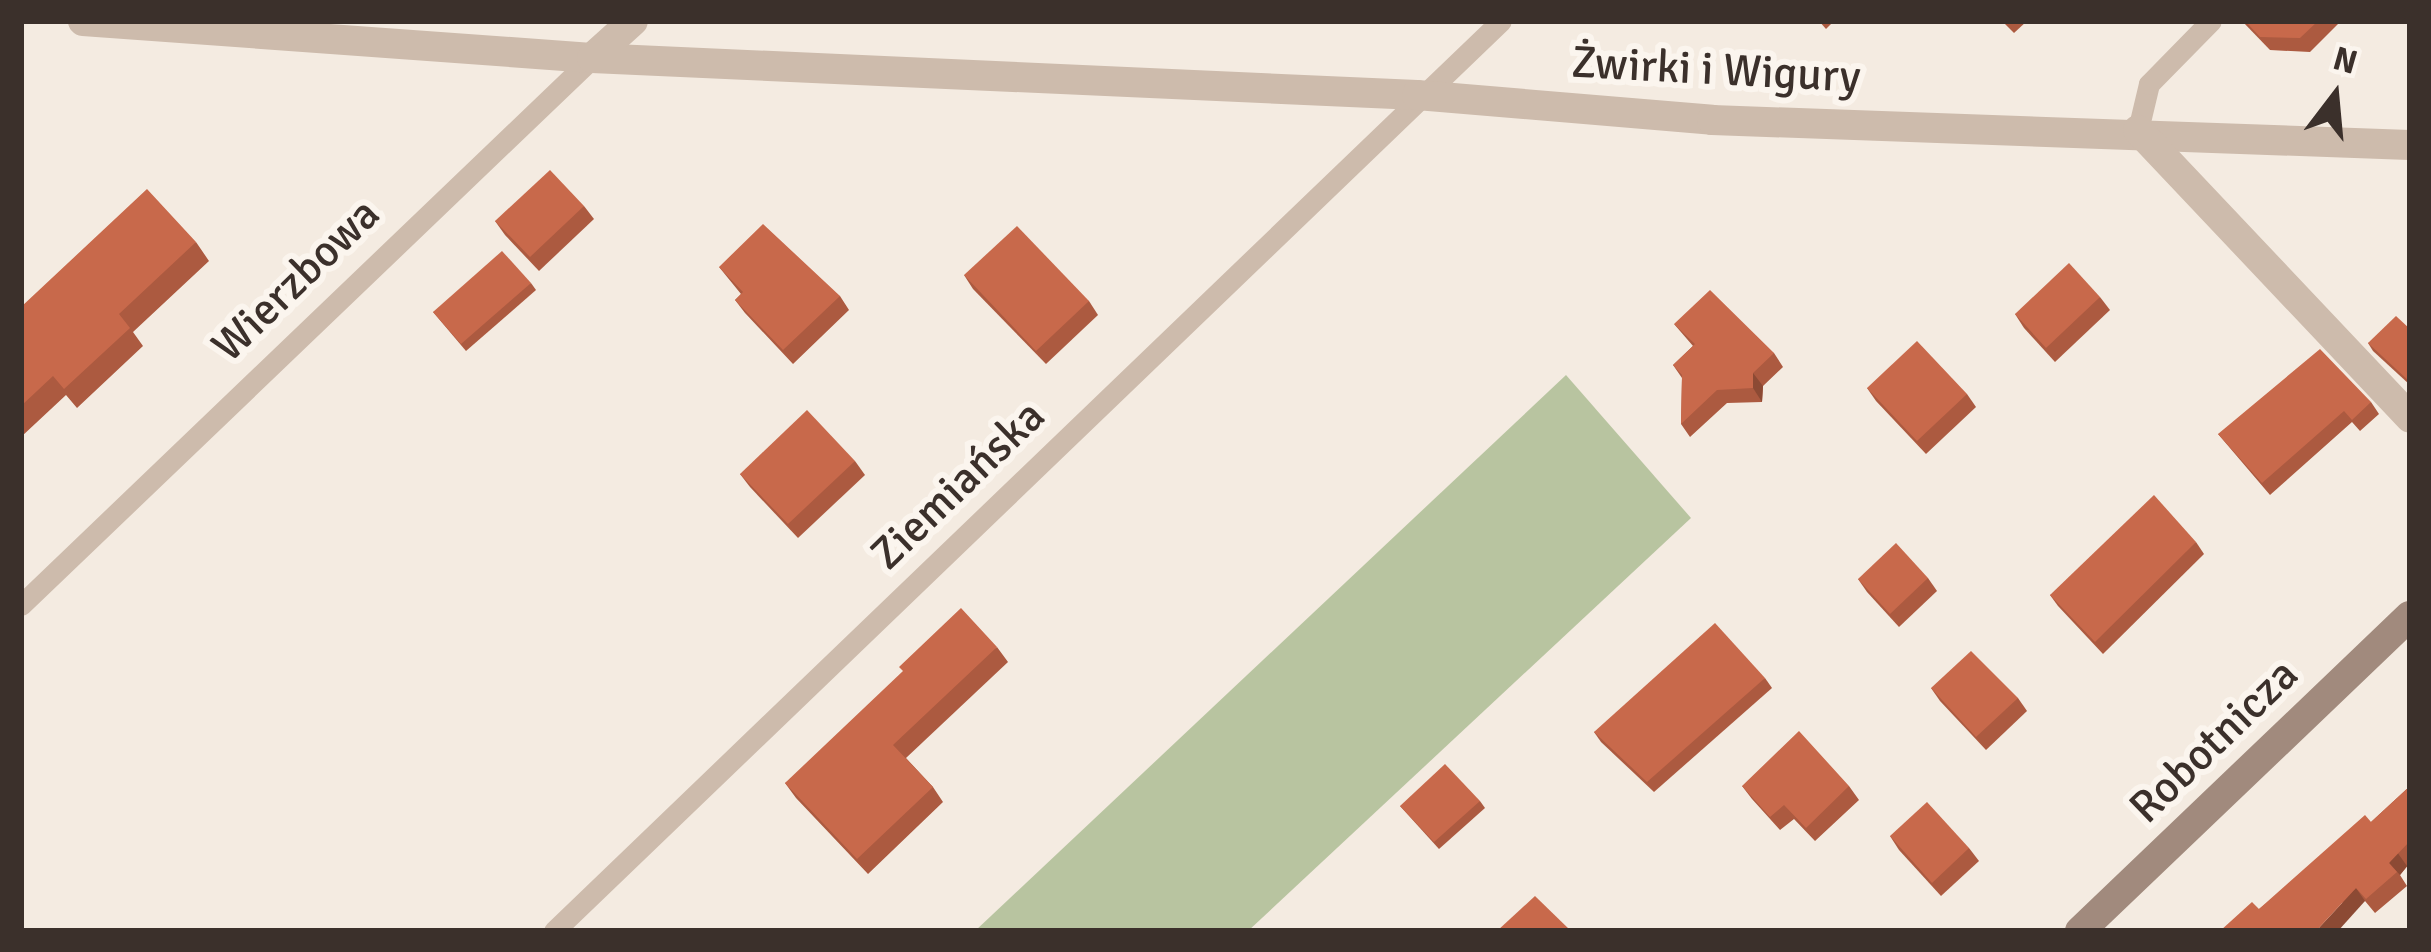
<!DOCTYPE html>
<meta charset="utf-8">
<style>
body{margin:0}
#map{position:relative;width:2431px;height:952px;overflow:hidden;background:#f4ebe1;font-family:Signika,sans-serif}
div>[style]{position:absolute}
.green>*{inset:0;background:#b8c4a0}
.lane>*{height:21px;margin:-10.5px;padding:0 10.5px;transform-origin:10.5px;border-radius:10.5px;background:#cdbbac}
.street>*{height:30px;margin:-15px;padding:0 15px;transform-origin:15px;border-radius:15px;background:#cdbbac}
.secondary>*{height:30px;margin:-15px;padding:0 15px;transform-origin:15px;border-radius:15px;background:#a18a7d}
.wall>*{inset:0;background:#ac5a40}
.shaded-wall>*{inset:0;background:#8c4a34}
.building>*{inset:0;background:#c8694b}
span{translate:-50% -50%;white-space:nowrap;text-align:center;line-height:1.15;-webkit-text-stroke:12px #fbf5ee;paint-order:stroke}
.street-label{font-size:45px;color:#3b302b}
.frame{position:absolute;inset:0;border:24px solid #3b302b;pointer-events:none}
.north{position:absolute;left:2275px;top:36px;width:120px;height:120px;-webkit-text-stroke:9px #fbf5ee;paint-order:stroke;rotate:16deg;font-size:33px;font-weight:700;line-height:48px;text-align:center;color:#3b302b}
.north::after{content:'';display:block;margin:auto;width:42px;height:54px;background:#3b302b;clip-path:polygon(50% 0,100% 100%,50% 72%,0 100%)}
</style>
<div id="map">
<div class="green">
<div style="clip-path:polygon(1566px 375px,1691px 518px,1248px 931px,975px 931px)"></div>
</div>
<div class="lane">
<div style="left:2138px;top:130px;width:47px;rotate:-76.6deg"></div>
<div style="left:2149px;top:84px;width:88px;rotate:-45.5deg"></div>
<div style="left:21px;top:605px;width:791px;rotate:-43.77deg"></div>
<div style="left:554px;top:931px;width:1313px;rotate:-43.86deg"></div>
</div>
<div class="street">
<div style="left:83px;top:21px;width:510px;rotate:4.16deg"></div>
<div style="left:592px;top:58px;width:826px;rotate:2.57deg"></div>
<div style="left:1417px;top:95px;width:296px;rotate:4.8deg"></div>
<div style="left:1712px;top:120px;width:698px;rotate:2.05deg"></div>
<div style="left:592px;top:58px;width:55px;rotate:-42.1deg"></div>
<div style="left:2138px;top:130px;width:396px;rotate:46.6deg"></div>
</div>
<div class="secondary">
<div style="left:2080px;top:931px;width:456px;rotate:-43.7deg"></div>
</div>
<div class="wall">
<div style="clip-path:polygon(1819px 21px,1834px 21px,1826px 29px)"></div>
<div style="clip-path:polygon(2002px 21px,2027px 21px,2014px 33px)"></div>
<div style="clip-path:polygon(2242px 21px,2341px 21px,2310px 52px,2270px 50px)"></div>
<div style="clip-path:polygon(584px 206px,594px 219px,539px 271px,505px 235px,495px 221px)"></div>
<div style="clip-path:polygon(196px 242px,209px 261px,133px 332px,143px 346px,77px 408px,66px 395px,21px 437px,21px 307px)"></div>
<div style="clip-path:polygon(719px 267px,840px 296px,849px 310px,793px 364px,745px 313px,735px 300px,741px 294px)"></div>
<div style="clip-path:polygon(964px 275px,1089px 301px,1098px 315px,1046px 364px,973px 289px)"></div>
<div style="clip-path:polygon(531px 283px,536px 290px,466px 351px,433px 312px)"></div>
<div style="clip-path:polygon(2100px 297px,2110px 310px,2055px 362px,2024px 328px,2015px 314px)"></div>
<div style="clip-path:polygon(1674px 324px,1774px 353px,1783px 367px,1763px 386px,1762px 402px,1727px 403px,1690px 437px,1681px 424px,1682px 378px,1673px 365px,1693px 346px)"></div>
<div style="clip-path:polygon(2410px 329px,2410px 385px,2373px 351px,2368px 343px)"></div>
<div style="clip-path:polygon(1867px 388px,1967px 394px,1976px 407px,1926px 454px,1876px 401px)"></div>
<div style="clip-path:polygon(2371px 402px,2379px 414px,2360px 431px,2352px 422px,2270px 495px,2218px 434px)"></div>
<div style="clip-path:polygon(855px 461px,865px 475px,798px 538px,750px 487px,740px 474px)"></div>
<div style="clip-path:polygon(2196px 542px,2204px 554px,2103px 654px,2058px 606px,2050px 595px)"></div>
<div style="clip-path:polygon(1928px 578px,1937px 591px,1899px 627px,1867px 592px,1858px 579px)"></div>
<div style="clip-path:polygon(997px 647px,1008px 662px,906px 758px,933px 787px,943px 802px,868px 874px,796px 798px,785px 783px)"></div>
<div style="clip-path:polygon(1765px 678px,1772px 688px,1654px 792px,1601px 742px,1594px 732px)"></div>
<div style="clip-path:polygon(1931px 688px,2018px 698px,2027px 711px,1986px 750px,1940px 701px)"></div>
<div style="clip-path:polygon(1742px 786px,1849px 786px,1859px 800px,1815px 841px,1794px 819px,1780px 830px,1752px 799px)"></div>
<div style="clip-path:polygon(2410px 786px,2410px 863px,2400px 875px,2407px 886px,2375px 913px,2365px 901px,2259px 909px,2371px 822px)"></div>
<div style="clip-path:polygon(1480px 801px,1485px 808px,1439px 849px,1400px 806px)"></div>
<div style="clip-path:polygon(1890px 836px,1969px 848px,1979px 861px,1941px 896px,1899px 850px)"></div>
</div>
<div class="shaded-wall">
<div style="clip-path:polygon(1753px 373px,1763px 386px,1762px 402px,1753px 388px)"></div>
<div style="clip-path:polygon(2397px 852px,2407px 866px,2400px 875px,2389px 863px)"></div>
<div style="clip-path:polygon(2356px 888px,2365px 901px,2338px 931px,2316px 931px)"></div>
</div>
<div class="building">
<div style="clip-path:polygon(2245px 21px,2318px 21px,2300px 38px,2260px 37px)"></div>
<div style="clip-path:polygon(550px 170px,584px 206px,530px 257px,495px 221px)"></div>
<div style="clip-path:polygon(147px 189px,196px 242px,119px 314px,130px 328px,64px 389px,53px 376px,21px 406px,21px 307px)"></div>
<div style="clip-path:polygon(763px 224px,840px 296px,783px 350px,735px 300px,743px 292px,719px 267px)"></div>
<div style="clip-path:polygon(1017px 226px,1089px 301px,1036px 351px,964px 275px)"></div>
<div style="clip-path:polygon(502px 251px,531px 283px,461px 344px,433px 312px)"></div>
<div style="clip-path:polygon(2069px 263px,2100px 297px,2046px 348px,2015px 314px)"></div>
<div style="clip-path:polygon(1710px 290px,1774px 353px,1753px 373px,1753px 388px,1717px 390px,1681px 424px,1682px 375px,1673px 365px,1695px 344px,1674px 324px)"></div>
<div style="clip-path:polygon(2396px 316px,2410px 329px,2410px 382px,2368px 343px)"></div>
<div style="clip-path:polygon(1917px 341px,1967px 394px,1917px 441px,1867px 388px)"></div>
<div style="clip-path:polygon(2320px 349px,2371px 402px,2352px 420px,2344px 411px,2262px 483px,2218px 434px)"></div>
<div style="clip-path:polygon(807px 410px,855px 461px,788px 524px,740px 474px)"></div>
<div style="clip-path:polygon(2154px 495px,2196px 542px,2095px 642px,2050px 595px)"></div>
<div style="clip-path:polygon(1896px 543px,1928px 578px,1890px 614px,1858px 579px)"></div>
<div style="clip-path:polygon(961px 608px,997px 647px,893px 745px,933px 787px,857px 859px,785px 783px,903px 671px,899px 667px)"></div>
<div style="clip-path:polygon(1715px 623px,1765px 678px,1647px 782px,1594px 732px)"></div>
<div style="clip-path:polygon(1971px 651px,2018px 698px,1976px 737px,1931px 688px)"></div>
<div style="clip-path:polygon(1799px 731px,1849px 786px,1806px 828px,1784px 805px,1770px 817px,1742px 786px)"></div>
<div style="clip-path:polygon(1445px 764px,1480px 801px,1434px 842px,1400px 806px)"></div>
<div style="clip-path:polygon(2410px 786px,2410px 841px,2389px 863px,2397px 872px,2366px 899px,2356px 888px,2316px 931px,2220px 931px,2252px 902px,2259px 909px,2365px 815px,2371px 822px)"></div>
<div style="clip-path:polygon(1927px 802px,1969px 848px,1932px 883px,1890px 836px)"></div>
<div style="clip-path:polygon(1535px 896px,1571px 931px,1497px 931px)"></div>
</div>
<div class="street-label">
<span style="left:1716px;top:70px;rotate:3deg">Żwirki i Wigury</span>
<span style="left:296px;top:280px;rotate:-44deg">Wierzbowa</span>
<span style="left:958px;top:485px;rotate:-44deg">Ziemiańska</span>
<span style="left:2214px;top:741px;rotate:-44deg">Robotnicza</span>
</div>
<div class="frame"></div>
<div class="north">N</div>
</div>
